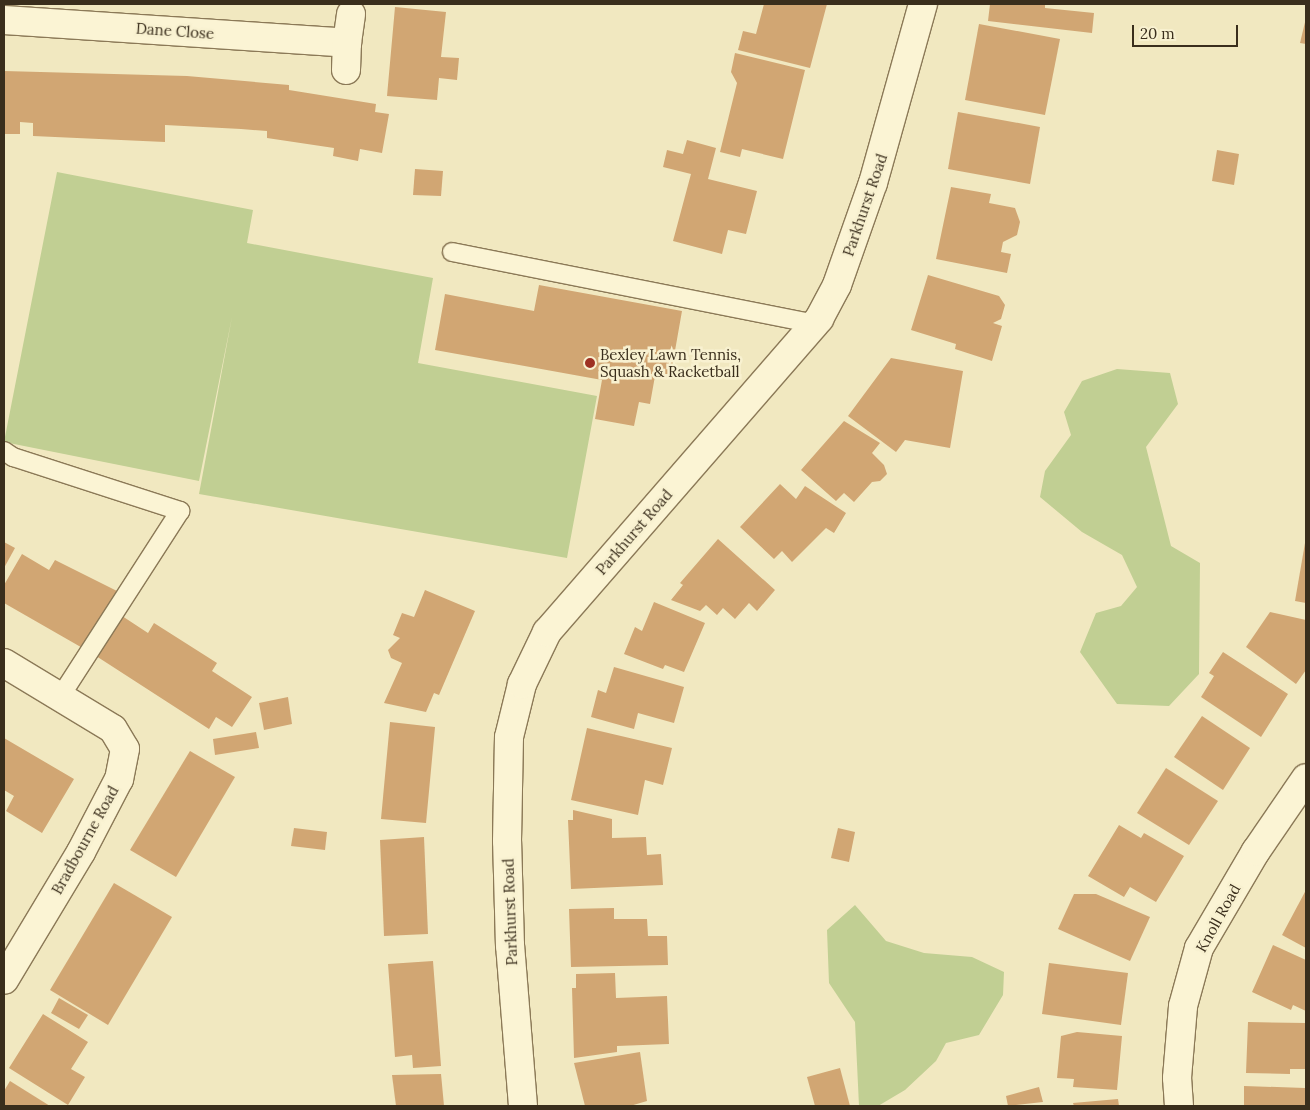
<!DOCTYPE html>
<style>
body{margin:0}
#map{position:relative;width:1310px;height:1110px;overflow:hidden;background:#f1e8c0;font-family:Lora,serif}
div>[style]{position:absolute}
.green>*{inset:0;background:#c1cf93}
.building>*{inset:0;background:#d1a673}
.roads{filter:drop-shadow(1px 0 #8b7957) drop-shadow(-1px 0 #8b7957) drop-shadow(0 1px #8b7957) drop-shadow(0 -1px #8b7957)}
.lane>*{height:18px;margin:-9px;padding:0 9px;transform-origin:9px;border-radius:9px;background:#fbf4d4}
.street>*{height:28px;margin:-14px;padding:0 14px;transform-origin:14px;border-radius:14px;background:#fbf4d4}
.dots>*{width:14px;height:14px;translate:-50% -50%;box-sizing:border-box;border:2px solid #f8f1d0;border-radius:50%}
span{translate:-50% -50%;white-space:nowrap;text-align:center;line-height:1.15;-webkit-text-stroke:5px #f8f1d0;paint-order:stroke}
.street-label{font-size:15px;color:#3a2e1c}
.poi-label{font-size:15px;color:#3a2e1c}
.left{translate:0 -50%;text-align:left}
.frame{position:absolute;inset:0;border:5px solid #3a2e1c;pointer-events:none}
.scale{position:absolute;left:1132px;top:25px;width:106px;height:22px;box-sizing:border-box;border:2px solid #3a2e1c;border-top:0;padding-left:6px;font-size:15px;line-height:18px;white-space:nowrap;color:#3a2e1c;-webkit-text-stroke:4px #f8f1d0;paint-order:stroke}
</style>
<div id="map">
<div class="green">
<div style="clip-path:polygon(57px 172px,253px 210px,247px 243px,433px 278px,418px 363px,597px 396px,567px 558px,199px 494px,232px 317px,199px 481px,4px 442px)"></div>
<div style="clip-path:polygon(1117px 369px,1170px 373px,1178px 404px,1146px 447px,1171px 546px,1200px 563px,1199px 674px,1169px 706px,1117px 704px,1080px 652px,1096px 613px,1121px 606px,1137px 587px,1122px 555px,1082px 532px,1040px 497px,1045px 471px,1071px 435px,1064px 412px,1082px 381px)"></div>
<div style="clip-path:polygon(855px 905px,886px 941px,924px 953px,972px 957px,1004px 972px,1003px 995px,979px 1035px,946px 1043px,936px 1061px,905px 1090px,878px 1106px,859px 1106px,855px 1022px,829px 983px,827px 930px)"></div>
</div>
<div class="building">
<div style="clip-path:polygon(764px 4px,827px 4px,810px 68px,738px 50px,743px 31px,756px 34px)"></div>
<div style="clip-path:polygon(990px 4px,1045px 4px,1045px 8px,1094px 13px,1092px 33px,988px 21px)"></div>
<div style="clip-path:polygon(395px 7px,446px 12px,441px 57px,459px 58px,457px 80px,439px 78px,437px 100px,387px 96px)"></div>
<div style="clip-path:polygon(1306px 18px,1306px 44px,1300px 43px)"></div>
<div style="clip-path:polygon(979px 24px,1060px 39px,1045px 115px,965px 100px)"></div>
<div style="clip-path:polygon(735px 53px,805px 70px,783px 159px,742px 149px,740px 157px,720px 152px,737px 83px,731px 72px)"></div>
<div style="clip-path:polygon(4px 71px,187px 76px,289px 85px,289px 90px,376px 104px,375px 112px,389px 114px,382px 153px,360px 149px,358px 161px,333px 156px,334px 148px,267px 138px,267px 131px,241px 129px,165px 125px,165px 142px,33px 136px,33px 123px,20px 122px,20px 134px,4px 134px)"></div>
<div style="clip-path:polygon(958px 112px,1040px 127px,1030px 184px,948px 169px)"></div>
<div style="clip-path:polygon(687px 140px,716px 148px,708px 179px,757px 191px,746px 234px,728px 230px,722px 254px,673px 241px,691px 174px,663px 167px,667px 150px,683px 154px)"></div>
<div style="clip-path:polygon(1217px 150px,1239px 154px,1234px 185px,1212px 181px)"></div>
<div style="clip-path:polygon(415px 169px,443px 171px,441px 196px,413px 195px)"></div>
<div style="clip-path:polygon(951px 187px,991px 194px,989px 203px,1015px 208px,1020px 222px,1017px 235px,1003px 242px,1001px 252px,1011px 254px,1007px 273px,936px 259px)"></div>
<div style="clip-path:polygon(928px 275px,999px 296px,1005px 305px,1001px 319px,993px 323px,1002px 326px,992px 361px,955px 349px,956px 344px,911px 330px)"></div>
<div style="clip-path:polygon(539px 285px,682px 311px,670px 379px,655px 376px,650px 404px,639px 402px,634px 426px,595px 419px,602px 380px,435px 350px,445px 294px,534px 311px)"></div>
<div style="clip-path:polygon(891px 358px,963px 371px,950px 448px,905px 440px,896px 452px,848px 416px)"></div>
<div style="clip-path:polygon(844px 421px,880px 443px,872px 453px,884px 465px,887px 474px,880px 481px,872px 482px,854px 502px,844px 493px,836px 501px,801px 470px)"></div>
<div style="clip-path:polygon(780px 484px,796px 499px,805px 486px,846px 513px,834px 533px,826px 528px,792px 562px,782px 551px,774px 559px,740px 527px)"></div>
<div style="clip-path:polygon(718px 539px,775px 590px,757px 611px,749px 603px,735px 619px,723px 608px,717px 615px,706px 605px,700px 611px,671px 600px,683px 585px,680px 583px)"></div>
<div style="clip-path:polygon(4px 542px,15px 548px,4px 568px)"></div>
<div style="clip-path:polygon(1305px 543px,1306px 543px,1306px 603px,1295px 601px)"></div>
<div style="clip-path:polygon(22px 554px,49px 570px,55px 560px,119px 592px,86px 650px,4px 603px,4px 585px)"></div>
<div style="clip-path:polygon(425px 590px,475px 611px,439px 695px,434px 693px,426px 712px,384px 703px,402px 663px,391px 658px,388px 650px,400px 638px,393px 635px,402px 613px,414px 617px)"></div>
<div style="clip-path:polygon(654px 602px,705px 623px,684px 672px,665px 665px,663px 669px,624px 654px,635px 627px,642px 631px)"></div>
<div style="clip-path:polygon(1270px 612px,1306px 620px,1306px 670px,1296px 684px,1246px 647px)"></div>
<div style="clip-path:polygon(119px 614px,148px 633px,154px 623px,217px 663px,212px 671px,252px 697px,232px 727px,216px 717px,209px 729px,93px 654px)"></div>
<div style="clip-path:polygon(1223px 652px,1288px 694px,1261px 737px,1201px 697px,1214px 676px,1209px 673px)"></div>
<div style="clip-path:polygon(614px 667px,684px 687px,674px 723px,638px 713px,634px 729px,591px 717px,598px 690px,606px 693px)"></div>
<div style="clip-path:polygon(288px 697px,292px 724px,264px 730px,259px 703px)"></div>
<div style="clip-path:polygon(1202px 716px,1250px 748px,1223px 790px,1174px 757px)"></div>
<div style="clip-path:polygon(390px 722px,435px 727px,426px 823px,381px 819px)"></div>
<div style="clip-path:polygon(587px 728px,672px 748px,663px 785px,645px 780px,638px 815px,571px 800px)"></div>
<div style="clip-path:polygon(256px 732px,259px 748px,215px 755px,213px 739px)"></div>
<div style="clip-path:polygon(4px 738px,74px 779px,42px 833px,6px 811px,14px 796px,4px 790px)"></div>
<div style="clip-path:polygon(190px 751px,235px 777px,176px 877px,130px 850px)"></div>
<div style="clip-path:polygon(1166px 768px,1218px 801px,1189px 845px,1137px 813px)"></div>
<div style="clip-path:polygon(573px 810px,612px 819px,612px 838px,646px 837px,647px 855px,661px 854px,663px 885px,571px 889px,568px 820px,573px 820px)"></div>
<div style="clip-path:polygon(1119px 825px,1141px 838px,1144px 833px,1184px 856px,1156px 902px,1130px 887px,1124px 897px,1088px 876px)"></div>
<div style="clip-path:polygon(294px 828px,327px 832px,325px 850px,291px 846px)"></div>
<div style="clip-path:polygon(838px 828px,855px 832px,849px 862px,831px 858px)"></div>
<div style="clip-path:polygon(424px 837px,428px 934px,384px 936px,380px 840px)"></div>
<div style="clip-path:polygon(114px 883px,172px 917px,108px 1025px,50px 990px)"></div>
<div style="clip-path:polygon(1306px 890px,1306px 948px,1282px 935px)"></div>
<div style="clip-path:polygon(1074px 894px,1096px 894px,1150px 917px,1130px 961px,1058px 929px)"></div>
<div style="clip-path:polygon(614px 908px,614px 919px,647px 919px,648px 936px,667px 936px,668px 965px,571px 967px,569px 909px)"></div>
<div style="clip-path:polygon(1273px 945px,1306px 960px,1306px 1011px,1293px 1005px,1291px 1010px,1252px 992px)"></div>
<div style="clip-path:polygon(433px 961px,441px 1066px,413px 1068px,412px 1055px,395px 1057px,388px 964px)"></div>
<div style="clip-path:polygon(1049px 963px,1128px 973px,1121px 1025px,1042px 1014px)"></div>
<div style="clip-path:polygon(615px 973px,616px 998px,667px 996px,669px 1044px,617px 1046px,617px 1052px,574px 1058px,572px 988px,576px 988px,576px 974px)"></div>
<div style="clip-path:polygon(59px 998px,88px 1015px,79px 1029px,51px 1013px)"></div>
<div style="clip-path:polygon(43px 1014px,88px 1042px,71px 1069px,85px 1077px,68px 1105px,9px 1068px)"></div>
<div style="clip-path:polygon(1248px 1022px,1306px 1023px,1306px 1069px,1290px 1069px,1290px 1074px,1246px 1073px)"></div>
<div style="clip-path:polygon(1077px 1032px,1122px 1036px,1117px 1090px,1073px 1087px,1074px 1079px,1057px 1078px,1061px 1036px)"></div>
<div style="clip-path:polygon(640px 1052px,647px 1101px,630px 1106px,585px 1106px,574px 1063px)"></div>
<div style="clip-path:polygon(840px 1068px,850px 1106px,815px 1106px,807px 1077px)"></div>
<div style="clip-path:polygon(441px 1074px,444px 1106px,396px 1106px,392px 1075px)"></div>
<div style="clip-path:polygon(10px 1081px,50px 1106px,4px 1106px,4px 1091px)"></div>
<div style="clip-path:polygon(1244px 1086px,1305px 1088px,1306px 1106px,1244px 1106px)"></div>
<div style="clip-path:polygon(1039px 1087px,1043px 1102px,1008px 1106px,1006px 1096px)"></div>
<div style="clip-path:polygon(1118px 1099px,1119px 1106px,1074px 1106px,1073px 1103px)"></div>
</div>
<div class="roads">
<div class="lane">
<div style="left:452px;top:252px;width:371px;rotate:11.2deg"></div>
<div style="left:4px;top:451px;width:11px;rotate:34deg"></div>
<div style="left:13px;top:457px;width:176px;rotate:17.9deg"></div>
<div style="left:180px;top:511px;width:220px;rotate:122.8deg"></div>
</div>
<div class="street">
<div style="left:4px;top:20px;width:344px;rotate:3.8deg"></div>
<div style="left:347px;top:43px;width:29px;rotate:-82deg"></div>
<div style="left:346px;top:70px;width:27px;rotate:-88deg"></div>
<div style="left:4px;top:663px;width:127px;rotate:31.2deg"></div>
<div style="left:113px;top:729px;width:23px;rotate:59deg"></div>
<div style="left:125px;top:749px;width:31px;rotate:101deg"></div>
<div style="left:119px;top:779px;width:82px;rotate:117.5deg"></div>
<div style="left:81px;top:852px;width:149px;rotate:121deg"></div>
<div style="left:523px;top:1106px;width:161px;rotate:-94.6deg"></div>
<div style="left:510px;top:946px;width:105px;rotate:-91.6deg"></div>
<div style="left:507px;top:841px;width:104px;rotate:-88.9deg"></div>
<div style="left:509px;top:737px;width:55px;rotate:-76.2deg"></div>
<div style="left:522px;top:684px;width:58px;rotate:-64.3deg"></div>
<div style="left:547px;top:632px;width:415px;rotate:-49deg"></div>
<div style="left:819px;top:319px;width:38px;rotate:-62deg"></div>
<div style="left:837px;top:285px;width:108px;rotate:-70.6deg"></div>
<div style="left:873px;top:183px;width:186px;rotate:-74.4deg"></div>
<div style="left:1179px;top:1106px;width:28px;rotate:-94deg"></div>
<div style="left:1177px;top:1078px;width:72px;rotate:-85.2deg"></div>
<div style="left:1183px;top:1006px;width:60px;rotate:-74.6deg"></div>
<div style="left:1199px;top:948px;width:113px;rotate:-59.6deg"></div>
<div style="left:1256px;top:851px;width:88px;rotate:-55.6deg"></div>
</div>
</div>
<div class="dots">
<div style="left:590px;top:363px;background:#9e3123"></div>
</div>
<div class="street-label">
<span style="left:175px;top:31px;rotate:4deg">Dane Close</span>
<span style="left:865px;top:205px;rotate:-71deg">Parkhurst Road</span>
<span style="left:634px;top:532px;rotate:-49deg">Parkhurst Road</span>
<span style="left:85px;top:840px;rotate:-61deg">Bradbourne Road</span>
<span style="left:510px;top:912px;rotate:-92deg">Parkhurst Road</span>
<span style="left:1218px;top:918px;rotate:-61deg">Knoll Road</span>
</div>
<div class="poi-label">
<span class="left" style="left:600px;top:363px">Bexley Lawn Tennis,<br>Squash &amp; Racketball</span>
</div>
<div class="frame"></div>
<div class="scale">20 m</div>
</div>
